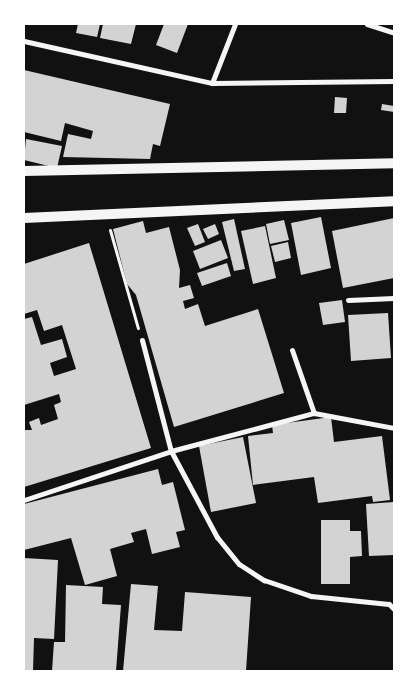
<!DOCTYPE html>
<style>
body{margin:0}
#map{position:relative;width:418px;height:695px;overflow:hidden;background:#111;font-family:Overpass,sans-serif}
div>[style]{position:absolute}
.building>*{inset:0;background:#d3d3d3}
.path>*{height:3px;margin:-1.5px;padding:0 1.5px;transform-origin:1.5px;border-radius:1.5px;background:#f5f5f5}
.minor>*{height:5px;margin:-2.5px;padding:0 2.5px;transform-origin:2.5px;border-radius:2.5px;background:#f5f5f5}
.secondary>*{height:10px;margin:-5px;padding:0 5px;transform-origin:5px;border-radius:5px;background:#f5f5f5}
span{translate:-50% -50%;white-space:nowrap;text-align:center;line-height:1.15;-webkit-text-stroke:5px #fff;paint-order:stroke}
.frame{position:absolute;inset:0;border:25px solid #fff;pointer-events:none}
</style>
<div id="map">
<div class="building">
<div style="clip-path:polygon(78px 24px,100px 24px,97px 37px,76px 33px)"></div>
<div style="clip-path:polygon(103px 24px,136px 24px,131px 44px,100px 38px)"></div>
<div style="clip-path:polygon(164px 24px,188px 24px,177px 53px,156px 45px)"></div>
<div style="clip-path:polygon(24px 70px,170px 104px,160px 146px,153px 144px,150px 159px,63px 157px,68px 134px,91px 139px,93px 131px,65px 123px,61px 141px,24px 132px)"></div>
<div style="clip-path:polygon(335px 97px,347px 98px,346px 113px,334px 113px)"></div>
<div style="clip-path:polygon(382px 104px,394px 106px,394px 112px,381px 110px)"></div>
<div style="clip-path:polygon(26px 139px,62px 146px,57px 168px,24px 160px)"></div>
<div style="clip-path:polygon(321px 217px,331px 268px,301px 275px,291px 223px)"></div>
<div style="clip-path:polygon(394px 218px,394px 278px,343px 288px,332px 231px)"></div>
<div style="clip-path:polygon(234px 219px,245px 269px,234px 271px,222px 222px)"></div>
<div style="clip-path:polygon(284px 220px,289px 240px,270px 244px,266px 224px)"></div>
<div style="clip-path:polygon(143px 221px,146px 233px,169px 227px,180px 270px,179px 288px,190px 285px,194px 298px,183px 301px,185px 309px,198px 304px,205px 326px,258px 309px,284px 393px,174px 427px,136px 295px,127px 284px,113px 229px)"></div>
<div style="clip-path:polygon(198px 224px,205px 242px,195px 246px,187px 228px)"></div>
<div style="clip-path:polygon(215px 224px,219px 234px,208px 239px,203px 229px)"></div>
<div style="clip-path:polygon(265px 226px,276px 278px,253px 284px,241px 231px)"></div>
<div style="clip-path:polygon(221px 240px,228px 258px,200px 269px,193px 251px)"></div>
<div style="clip-path:polygon(288px 242px,291px 258px,275px 262px,271px 246px)"></div>
<div style="clip-path:polygon(89px 243px,151px 448px,24px 487px,24px 430px,32px 430px,29px 422px,39px 418px,41px 425px,58px 419px,54px 405px,61px 402px,59px 394px,24px 405px,24px 319px,32px 317px,41px 345px,62px 339px,67px 357px,50px 363px,54px 376px,76px 369px,62px 325px,44px 331px,37px 310px,24px 314px,24px 264px)"></div>
<div style="clip-path:polygon(227px 263px,231px 276px,202px 286px,197px 273px)"></div>
<div style="clip-path:polygon(342px 300px,345px 322px,323px 325px,319px 303px)"></div>
<div style="clip-path:polygon(388px 313px,391px 358px,351px 361px,348px 315px)"></div>
<div style="clip-path:polygon(331px 417px,334px 442px,382px 436px,390px 500px,373px 502px,372px 496px,318px 503px,314px 477px,253px 485px,248px 436px,273px 433px,272px 425px)"></div>
<div style="clip-path:polygon(243px 437px,256px 503px,211px 512px,199px 446px)"></div>
<div style="clip-path:polygon(158px 469px,162px 485px,173px 482px,185px 530px,176px 532px,180px 547px,152px 554px,146px 529px,131px 533px,134px 542px,110px 549px,117px 576px,85px 585px,71px 538px,24px 550px,24px 504px)"></div>
<div style="clip-path:polygon(394px 502px,394px 555px,369px 556px,366px 504px)"></div>
<div style="clip-path:polygon(321px 520px,350px 520px,350px 531px,361px 531px,362px 556px,350px 557px,350px 584px,321px 584px)"></div>
<div style="clip-path:polygon(24px 558px,58px 560px,54px 639px,34px 638px,33px 671px,24px 671px)"></div>
<div style="clip-path:polygon(131px 584px,158px 586px,154px 630px,182px 631px,185px 592px,251px 597px,246px 671px,123px 671px)"></div>
<div style="clip-path:polygon(66px 585px,103px 587px,102px 604px,121px 605px,116px 671px,52px 671px,54px 642px,65px 642px)"></div>
</div>
<div class="path">
<div style="left:110px;top:230px;width:102px;rotate:74.1deg"></div>
</div>
<div class="minor">
<div style="left:367px;top:24px;width:28px;rotate:18deg"></div>
<div style="left:24px;top:41px;width:193px;rotate:12.6deg"></div>
<div style="left:212px;top:83px;width:182px;rotate:-0.6deg"></div>
<div style="left:212px;top:83px;width:63px;rotate:-68.7deg"></div>
<div style="left:348px;top:300px;width:46px;rotate:-2.5deg"></div>
<div style="left:142px;top:340px;width:115px;rotate:75.4deg"></div>
<div style="left:171px;top:451px;width:98px;rotate:61.9deg"></div>
<div style="left:217px;top:537px;width:35px;rotate:51deg"></div>
<div style="left:239px;top:564px;width:30px;rotate:33deg"></div>
<div style="left:264px;top:580px;width:50px;rotate:18.8deg"></div>
<div style="left:311px;top:596px;width:78px;rotate:5.9deg"></div>
<div style="left:389px;top:604px;width:7px;rotate:45deg"></div>
<div style="left:292px;top:350px;width:67px;rotate:70.8deg"></div>
<div style="left:24px;top:500px;width:155px;rotate:-18.4deg"></div>
<div style="left:171px;top:451px;width:148px;rotate:-14.9deg"></div>
<div style="left:314px;top:413px;width:81px;rotate:10.6deg"></div>
</div>
<div class="secondary">
<div style="left:24px;top:171px;width:370px;rotate:-1.2deg"></div>
<div style="left:24px;top:218px;width:370px;rotate:-2.6deg"></div>
</div>
<div class="frame"></div>
</div>
